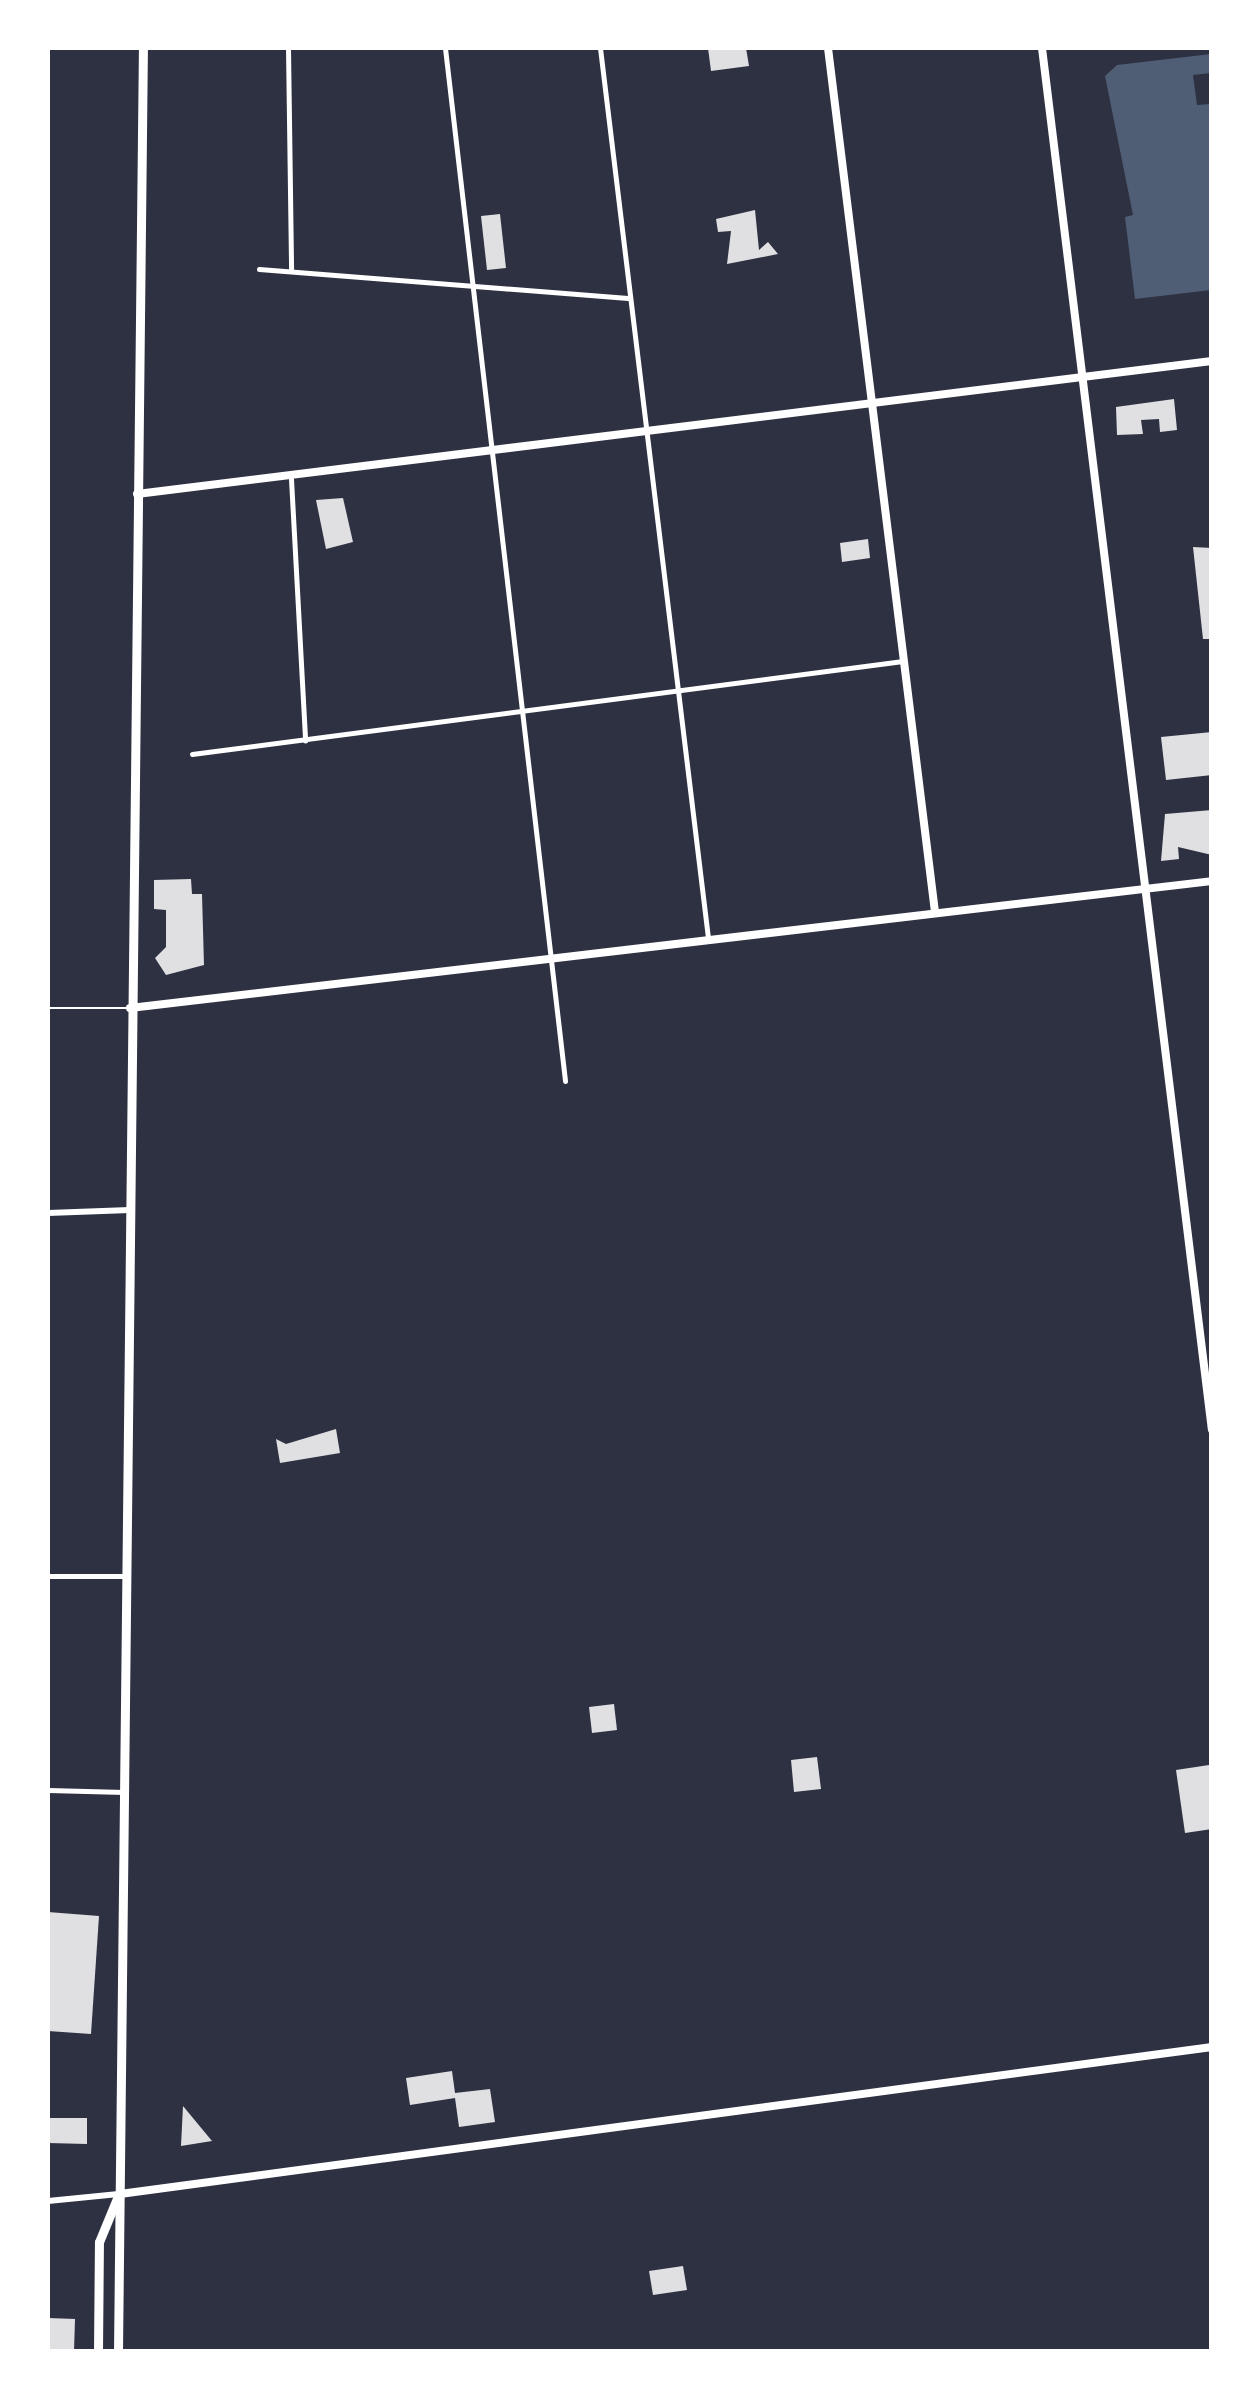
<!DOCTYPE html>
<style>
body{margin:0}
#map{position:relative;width:1259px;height:2399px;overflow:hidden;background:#2d3142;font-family:Roboto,sans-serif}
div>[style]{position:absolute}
.water>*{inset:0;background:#4f5d75}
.building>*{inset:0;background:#e0e0e3}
.service>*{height:2.5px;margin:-1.25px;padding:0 1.25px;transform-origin:1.25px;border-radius:1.25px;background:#fff}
.minor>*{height:5px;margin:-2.5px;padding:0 2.5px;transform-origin:2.5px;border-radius:2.5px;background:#fff}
.tertiary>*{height:6px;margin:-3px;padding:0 3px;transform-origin:3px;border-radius:3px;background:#fff}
.secondary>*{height:8px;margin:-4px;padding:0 4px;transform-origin:4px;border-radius:4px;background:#fff}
.trunk>*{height:9px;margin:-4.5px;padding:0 4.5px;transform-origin:4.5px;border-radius:4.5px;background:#fff}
span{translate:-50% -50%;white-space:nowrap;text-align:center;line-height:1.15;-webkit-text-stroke:8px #fff;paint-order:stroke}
.frame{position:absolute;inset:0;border:50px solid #fff;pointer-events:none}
</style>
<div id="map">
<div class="water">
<div style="clip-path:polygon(1211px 54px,1211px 73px,1193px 75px,1197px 105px,1211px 104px,1211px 290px,1135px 299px,1125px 217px,1133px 215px,1105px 76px,1117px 65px)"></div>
</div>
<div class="building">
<div style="clip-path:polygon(708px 48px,746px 48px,749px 66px,711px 71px)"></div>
<div style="clip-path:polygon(755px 210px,759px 250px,768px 242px,778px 254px,727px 264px,731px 231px,718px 232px,716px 219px)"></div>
<div style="clip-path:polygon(500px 214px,506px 268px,487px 270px,481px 216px)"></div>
<div style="clip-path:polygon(1174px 399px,1177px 430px,1160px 432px,1159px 419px,1141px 420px,1143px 434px,1117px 435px,1116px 407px)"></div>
<div style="clip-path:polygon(343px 498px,353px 542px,326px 549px,316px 500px)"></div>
<div style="clip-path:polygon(868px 539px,870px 558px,842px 562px,840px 543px)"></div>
<div style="clip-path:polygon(1193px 547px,1212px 548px,1212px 639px,1203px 639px)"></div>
<div style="clip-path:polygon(1212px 732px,1212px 775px,1166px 780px,1161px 737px)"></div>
<div style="clip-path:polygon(1212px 810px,1212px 855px,1178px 847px,1179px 859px,1161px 861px,1165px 814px)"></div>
<div style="clip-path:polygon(191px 879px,192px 894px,202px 894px,204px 965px,166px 975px,155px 958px,166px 947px,166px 910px,154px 909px,154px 880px)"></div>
<div style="clip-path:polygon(336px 1429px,340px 1453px,280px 1463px,276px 1439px,286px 1444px)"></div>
<div style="clip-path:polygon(614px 1704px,617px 1730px,592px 1733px,589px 1707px)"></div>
<div style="clip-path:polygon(817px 1757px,821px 1789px,794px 1792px,791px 1760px)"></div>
<div style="clip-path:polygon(1209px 1765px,1212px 1829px,1185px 1833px,1176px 1770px)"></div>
<div style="clip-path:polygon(48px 1912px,99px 1916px,91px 2034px,48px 2031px)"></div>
<div style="clip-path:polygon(452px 2071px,455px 2093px,490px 2089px,495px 2122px,459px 2127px,455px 2098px,410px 2105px,406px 2078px)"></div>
<div style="clip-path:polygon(183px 2106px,212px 2141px,181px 2146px)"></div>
<div style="clip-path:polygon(48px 2118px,87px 2118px,87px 2144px,48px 2143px)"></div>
<div style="clip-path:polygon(683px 2266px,687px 2290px,653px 2295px,649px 2271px)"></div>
<div style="clip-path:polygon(48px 2318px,75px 2319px,74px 2352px,48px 2352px)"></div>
</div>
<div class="service">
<div style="left:48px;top:1008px;width:80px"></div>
</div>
<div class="minor">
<div style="left:288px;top:48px;width:223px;rotate:89.2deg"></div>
<div style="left:445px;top:48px;width:1040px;rotate:83.37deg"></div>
<div style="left:600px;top:48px;width:897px;rotate:83.08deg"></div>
<div style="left:259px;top:269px;width:370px;rotate:4.5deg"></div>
<div style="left:291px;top:479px;width:262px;rotate:86.9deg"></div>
<div style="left:192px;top:754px;width:717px;rotate:-7.45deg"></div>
<div style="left:48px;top:1576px;width:76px"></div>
<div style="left:48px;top:1790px;width:76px;rotate:1.5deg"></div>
</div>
<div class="tertiary">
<div style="left:48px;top:1213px;width:82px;rotate:-2.1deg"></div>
<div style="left:48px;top:2201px;width:71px;rotate:-5.6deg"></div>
</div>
<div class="secondary">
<div style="left:828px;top:48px;width:871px;rotate:82.94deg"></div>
<div style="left:1042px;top:48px;width:1392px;rotate:82.99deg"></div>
<div style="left:137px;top:494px;width:1083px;rotate:-7.05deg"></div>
<div style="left:130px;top:1008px;width:1089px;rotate:-6.69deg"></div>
<div style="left:120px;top:2194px;width:1102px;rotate:-7.67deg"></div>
</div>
<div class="trunk">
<div style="left:98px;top:2352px;width:110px;rotate:-89.5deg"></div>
<div style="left:99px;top:2242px;width:50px;rotate:-67.6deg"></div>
<div style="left:118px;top:2352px;width:2304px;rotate:-89.38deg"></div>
</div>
<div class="frame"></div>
</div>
